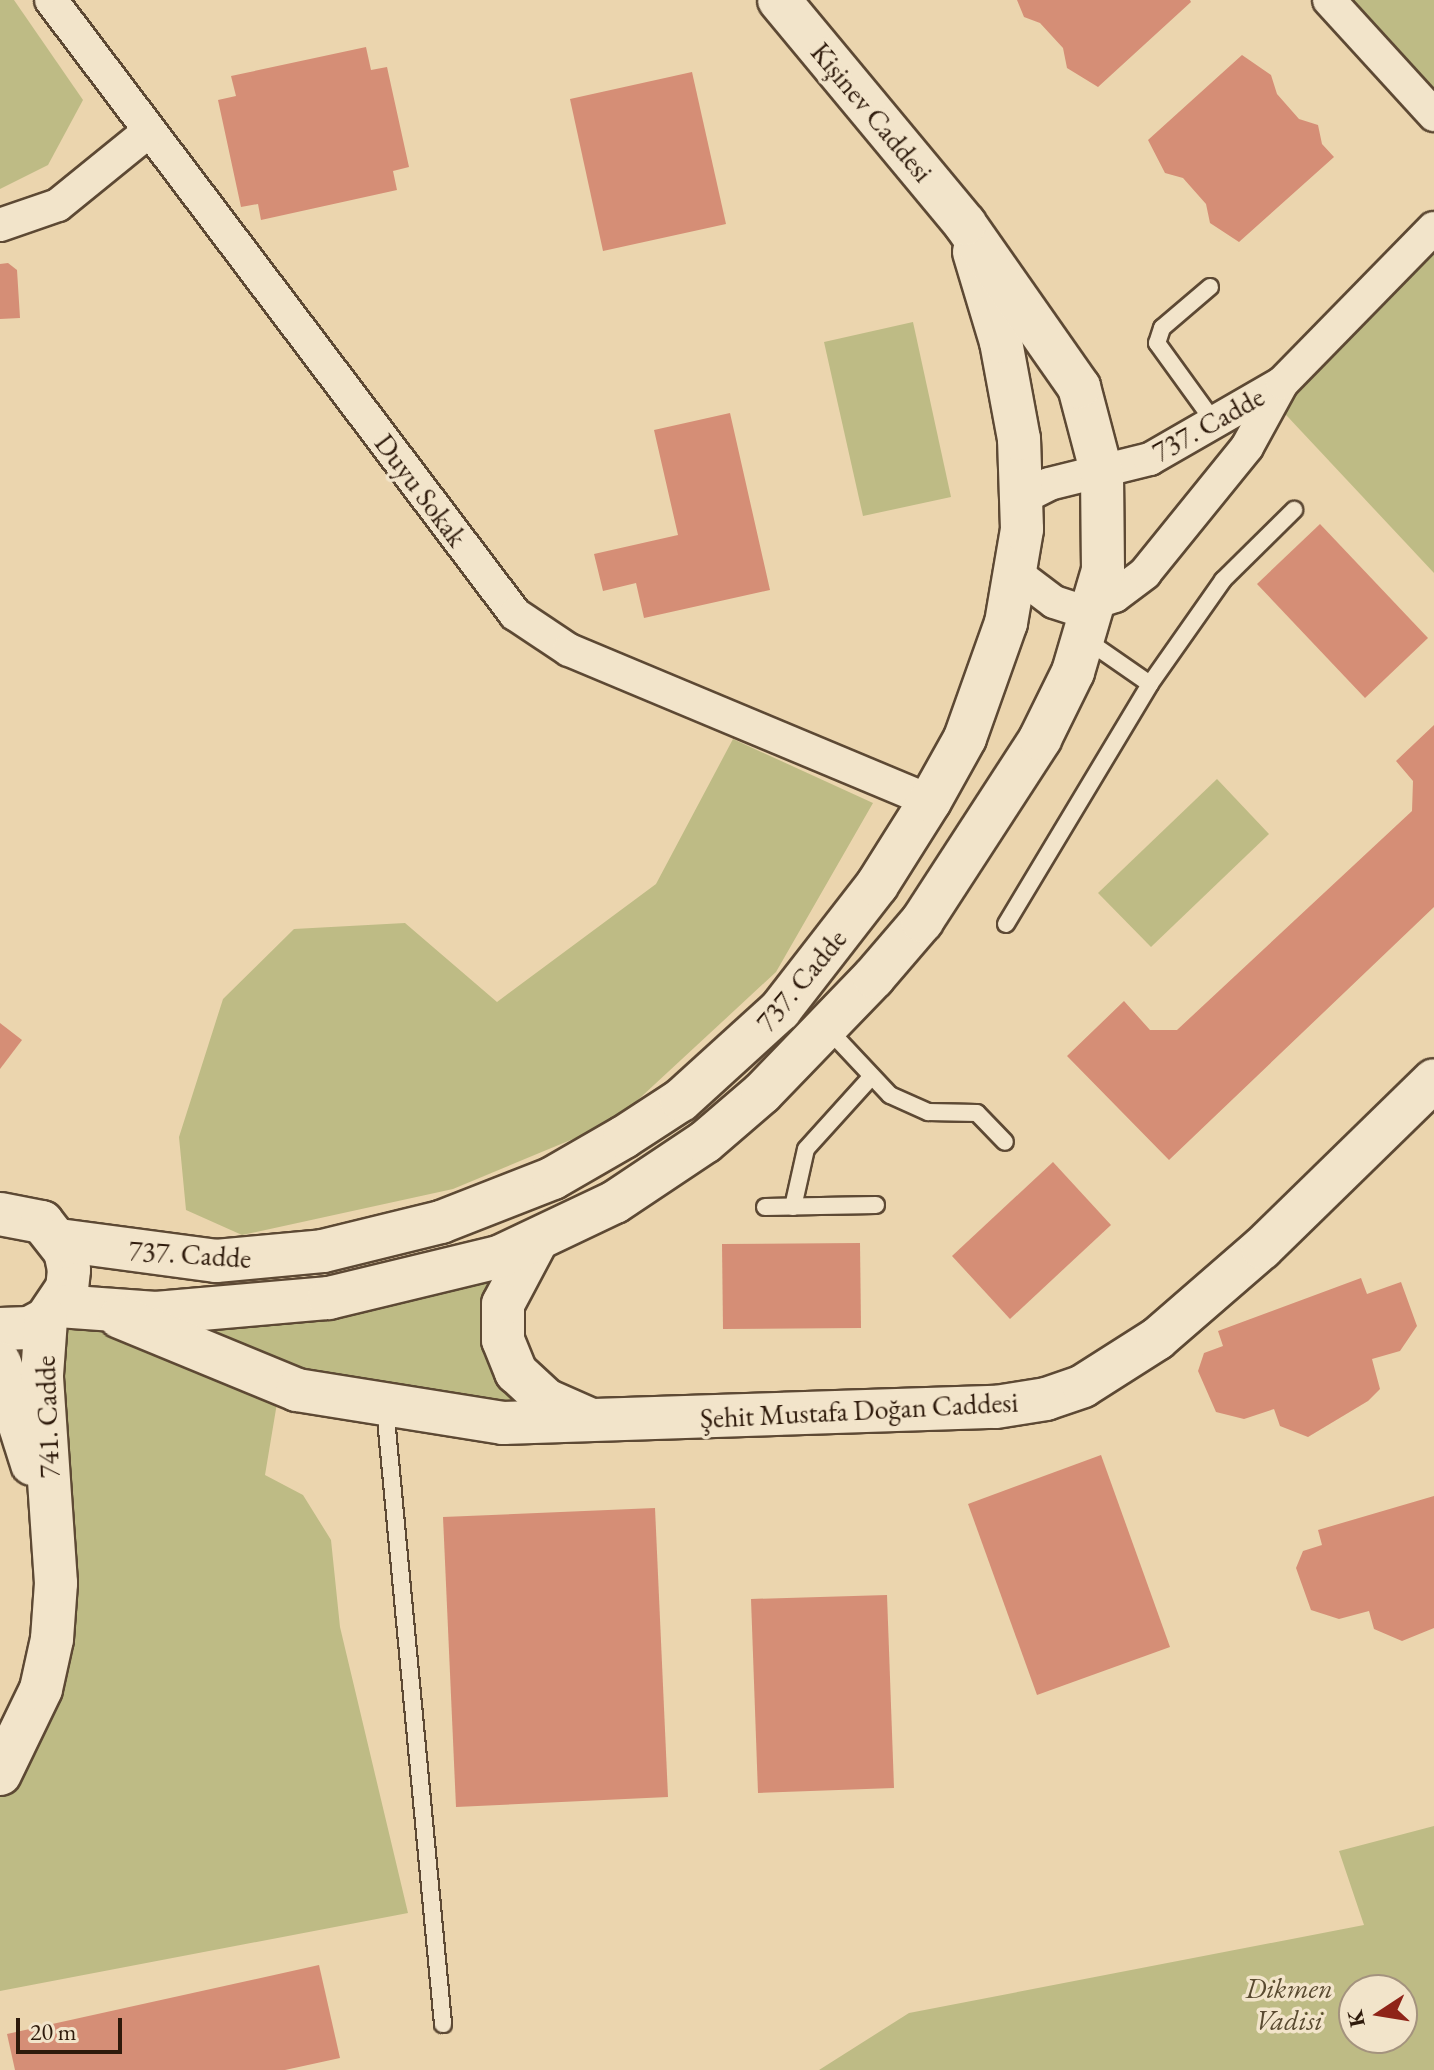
<!DOCTYPE html>
<meta charset="utf-8">
<style>
body{margin:0}
#map{position:relative;width:1434px;height:2070px;overflow:hidden;background:#ebd5ae;font-family:"EB Garamond",serif}
div>[style]{position:absolute}
.green>*{inset:0;background:#bebb85}
.building>*{inset:0;background:#d58e76}
.roads{filter:drop-shadow(2px 0 #5d4934) drop-shadow(-2px 0 #5d4934) drop-shadow(0 2px #5d4934) drop-shadow(0 -2px #5d4934)}
.service>*{height:16px;margin:-8px;padding:0 8px;transform-origin:8px;border-radius:8px;background:#f2e4ca}
.minor>*{height:32px;margin:-16px;padding:0 16px;transform-origin:16px;border-radius:16px;background:#f2e4ca}
.tertiary>*{height:42px;margin:-21px;padding:0 21px;transform-origin:21px;border-radius:21px;background:#f2e4ca}
span{translate:-50% -50%;white-space:nowrap;text-align:center;line-height:1.15;-webkit-text-stroke:7px #f2e4ca;paint-order:stroke}
.street-label{font-size:28px;color:#2e1a0b}
.park-label{font-size:28px;color:#594a30;font-style:italic}
.north{position:absolute;left:1338px;top:1974px;width:80px;height:80px;box-sizing:border-box;background:#f2e4ca;border:2px solid #a4937e;border-radius:50%;rotate:258deg;font-size:22px;font-weight:700;line-height:32px;text-align:center;color:#2e1a0b}
.north::after{content:'';display:block;margin:auto;width:28px;height:36px;background:#8f2418;clip-path:polygon(50% 0,100% 100%,50% 72%,0 100%)}
.scale{position:absolute;left:16px;top:2018px;width:106px;height:36px;box-sizing:border-box;border:4px solid #2e1a0b;border-top:0;padding-left:10px;font-size:24px;line-height:28px;white-space:nowrap;color:#2e1a0b;-webkit-text-stroke:6px #f2e4ca;paint-order:stroke}
</style>
<div id="map">
<div class="green">
<div style="clip-path:polygon(0 0,14px 0,83px 100px,48px 165px,0 189px)"></div>
<div style="clip-path:polygon(1329px 0,1434px 0,1434px 115px)"></div>
<div style="clip-path:polygon(1434px 228px,1434px 573px,1273px 401px)"></div>
<div style="clip-path:polygon(913px 322px,951px 497px,863px 516px,824px 342px)"></div>
<div style="clip-path:polygon(733px 739px,873px 803px,776px 972px,614px 1122px,453px 1189px,242px 1235px,186px 1210px,179px 1137px,223px 999px,294px 929px,405px 923px,497px 1002px,656px 884px)"></div>
<div style="clip-path:polygon(1217px 779px,1269px 834px,1151px 947px,1098px 893px)"></div>
<div style="clip-path:polygon(499px 1257px,503px 1340px,598px 1423px,280px 1385px,265px 1475px,303px 1495px,331px 1540px,340px 1627px,408px 1913px,0 1991px,0 1774px,41px 1689px,46px 1319px)"></div>
<div style="clip-path:polygon(evenodd,1434px 1826px,1434px 2070px,819px 2070px,909px 2013px,1364px 1925px,1339px 1851px,1434px 1826px,1354px 1990px,1402px 1990px,1402px 2038px,1354px 2038px,1354px 1990px)"></div>
</div>
<div class="building">
<div style="clip-path:polygon(1017px 0,1190px 0,1191px 2px,1098px 87px,1067px 68px,1063px 48px,1040px 23px,1024px 17px)"></div>
<div style="clip-path:polygon(366px 47px,371px 70px,387px 67px,409px 167px,393px 171px,397px 190px,261px 220px,258px 204px,241px 207px,218px 100px,236px 96px,231px 76px)"></div>
<div style="clip-path:polygon(1242px 55px,1271px 75px,1277px 94px,1299px 119px,1318px 125px,1322px 144px,1334px 157px,1239px 242px,1210px 223px,1206px 204px,1183px 178px,1165px 173px,1148px 140px)"></div>
<div style="clip-path:polygon(692px 72px,726px 224px,603px 251px,570px 99px)"></div>
<div style="clip-path:polygon(8px 263px,17px 270px,20px 318px,0 319px,0 264px)"></div>
<div style="clip-path:polygon(730px 413px,770px 590px,644px 618px,636px 583px,603px 591px,594px 554px,678px 535px,654px 430px)"></div>
<div style="clip-path:polygon(1320px 524px,1428px 638px,1365px 698px,1257px 584px)"></div>
<div style="clip-path:polygon(1434px 725px,1434px 907px,1169px 1160px,1067px 1056px,1124px 1001px,1150px 1030px,1177px 1030px,1412px 811px,1413px 781px,1396px 761px)"></div>
<div style="clip-path:polygon(0 1023px,22px 1040px,0 1069px)"></div>
<div style="clip-path:polygon(1053px 1162px,1111px 1225px,1010px 1319px,952px 1256px)"></div>
<div style="clip-path:polygon(860px 1243px,861px 1328px,723px 1329px,722px 1244px)"></div>
<div style="clip-path:polygon(1361px 1278px,1367px 1294px,1401px 1282px,1417px 1326px,1400px 1351px,1372px 1359px,1380px 1389px,1368px 1401px,1308px 1437px,1280px 1426px,1274px 1409px,1244px 1419px,1216px 1412px,1198px 1371px,1204px 1353px,1223px 1346px,1218px 1331px)"></div>
<div style="clip-path:polygon(1101px 1455px,1170px 1647px,1037px 1695px,968px 1504px)"></div>
<div style="clip-path:polygon(1434px 1496px,1434px 1628px,1402px 1641px,1374px 1629px,1369px 1611px,1339px 1619px,1311px 1610px,1296px 1568px,1303px 1551px,1322px 1545px,1318px 1530px)"></div>
<div style="clip-path:polygon(655px 1508px,668px 1797px,456px 1807px,443px 1517px)"></div>
<div style="clip-path:polygon(887px 1595px,894px 1788px,758px 1793px,751px 1599px)"></div>
<div style="clip-path:polygon(319px 1965px,340px 2058px,285px 2070px,15px 2070px,7px 2034px)"></div>
</div>
<div class="roads">
<div class="service">
<div style="left:1210px;top:287px;width:63px;rotate:139.5deg"></div>
<div style="left:1162px;top:328px;width:16px;rotate:108deg"></div>
<div style="left:1157px;top:343px;width:99px;rotate:54.1deg"></div>
<div style="left:1085px;top:639px;width:79px;rotate:34.7deg"></div>
<div style="left:1006px;top:924px;width:280px;rotate:-59deg"></div>
<div style="left:1150px;top:684px;width:127px;rotate:-54.9deg"></div>
<div style="left:1223px;top:580px;width:100px;rotate:-44.6deg"></div>
<div style="left:827px;top:1028px;width:92px;rotate:46.8deg"></div>
<div style="left:890px;top:1095px;width:42px;rotate:24.1deg"></div>
<div style="left:928px;top:1112px;width:49px;rotate:1.2deg"></div>
<div style="left:977px;top:1113px;width:40px;rotate:46deg"></div>
<div style="left:765px;top:1207px;width:111px;rotate:-1deg"></div>
<div style="left:793px;top:1207px;width:59px;rotate:-77.4deg"></div>
<div style="left:806px;top:1149px;width:97px;rotate:-47.9deg"></div>
<div style="left:385px;top:1408px;width:619px;rotate:84.62deg"></div>
</div>
<div class="minor">
<div style="left:51px;top:0;width:770px;rotate:52.92deg"></div>
<div style="left:515px;top:614px;width:65px;rotate:33.7deg"></div>
<div style="left:569px;top:650px;width:391px;rotate:22.7deg"></div>
<div style="left:1329px;top:0;width:156px;rotate:47.6deg"></div>
<div style="left:0;top:225px;width:61px;rotate:-19deg"></div>
<div style="left:58px;top:205px;width:117px;rotate:-39.1deg"></div>
<div style="left:1022px;top:498px;width:30px;rotate:-27deg"></div>
<div style="left:1049px;top:484px;width:104px;rotate:-13.9deg"></div>
<div style="left:1150px;top:459px;width:152px;rotate:-29.9deg"></div>
<div style="left:1017px;top:574px;width:46px;rotate:37.1deg"></div>
<div style="left:1054px;top:602px;width:22px;rotate:18deg"></div>
<div style="left:1075px;top:609px;width:42px;rotate:-18deg"></div>
<div style="left:1115px;top:596px;width:38px;rotate:-37deg"></div>
<div style="left:1145px;top:573px;width:162px;rotate:-51deg"></div>
<div style="left:1247px;top:447px;width:73px;rotate:-61.3deg"></div>
<div style="left:1282px;top:383px;width:217px;rotate:-45.6deg"></div>
</div>
<div class="tertiary">
<div style="left:0;top:1214px;width:43px;rotate:10.8deg"></div>
<div style="left:42px;top:1222px;width:37px;rotate:52deg"></div>
<div style="left:65px;top:1251px;width:19px;rotate:78deg"></div>
<div style="left:69px;top:1270px;width:18px;rotate:96deg"></div>
<div style="left:67px;top:1288px;width:37px;rotate:124deg"></div>
<div style="left:46px;top:1319px;width:19px;rotate:152deg"></div>
<div style="left:29px;top:1328px;width:29px;rotate:178deg"></div>
<div style="left:59px;top:1240px;width:158px;rotate:7.6deg"></div>
<div style="left:216px;top:1261px;width:107px;rotate:-5.3deg"></div>
<div style="left:323px;top:1251px;width:122px;rotate:-13.8deg"></div>
<div style="left:441px;top:1222px;width:120px;rotate:-21.4deg"></div>
<div style="left:553px;top:1178px;width:82px;rotate:-30deg"></div>
<div style="left:624px;top:1137px;width:68px;rotate:-33deg"></div>
<div style="left:681px;top:1100px;width:134px;rotate:-42.3deg"></div>
<div style="left:780px;top:1010px;width:158px;rotate:-52.2deg"></div>
<div style="left:877px;top:885px;width:99px;rotate:-57.8deg"></div>
<div style="left:930px;top:801px;width:72px;rotate:-60.9deg"></div>
<div style="left:965px;top:738px;width:122px;rotate:-70.4deg"></div>
<div style="left:1006px;top:623px;width:95px;rotate:-80.3deg"></div>
<div style="left:1022px;top:529px;width:90px;rotate:-91.9deg"></div>
<div style="left:1019px;top:439px;width:99px;rotate:-100.5deg"></div>
<div style="left:1001px;top:342px;width:94px;rotate:-106.7deg"></div>
<div style="left:536px;top:1242px;width:70px;rotate:118deg"></div>
<div style="left:503px;top:1304px;width:36px;rotate:90deg"></div>
<div style="left:503px;top:1340px;width:35px;rotate:68deg"></div>
<div style="left:516px;top:1372px;width:41px;rotate:43deg"></div>
<div style="left:546px;top:1400px;width:47px;rotate:23.8deg"></div>
<div style="left:59px;top:1306px;width:97px;rotate:4.1deg"></div>
<div style="left:156px;top:1313px;width:174px;rotate:-5deg"></div>
<div style="left:329px;top:1298px;width:175px;rotate:-13.6deg"></div>
<div style="left:499px;top:1257px;width:128px;rotate:-25.4deg"></div>
<div style="left:615px;top:1202px;width:108px;rotate:-33.7deg"></div>
<div style="left:705px;top:1142px;width:75px;rotate:-40.7deg"></div>
<div style="left:762px;top:1093px;width:161px;rotate:-46deg"></div>
<div style="left:874px;top:977px;width:74px;rotate:-49.4deg"></div>
<div style="left:922px;top:921px;width:217px;rotate:-57deg"></div>
<div style="left:1040px;top:739px;width:75px;rotate:-63.8deg"></div>
<div style="left:1073px;top:672px;width:106px;rotate:-73.6deg"></div>
<div style="left:1103px;top:570px;width:96px;rotate:-90.6deg"></div>
<div style="left:1102px;top:474px;width:90px;rotate:-104.8deg"></div>
<div style="left:1079px;top:387px;width:199px;rotate:-125deg"></div>
<div style="left:965px;top:224px;width:291px;rotate:-129.7deg"></div>
<div style="left:120px;top:1317px;width:191px;rotate:22.4deg"></div>
<div style="left:297px;top:1390px;width:209px;rotate:9.1deg"></div>
<div style="left:503px;top:1423px;width:493px;rotate:-1.9deg"></div>
<div style="left:996px;top:1407px;width:51px;rotate:-9.1deg"></div>
<div style="left:1046px;top:1399px;width:39px;rotate:-19deg"></div>
<div style="left:1083px;top:1386px;width:88px;rotate:-32.4deg"></div>
<div style="left:1157px;top:1339px;width:139px;rotate:-40.9deg"></div>
<div style="left:1262px;top:1248px;width:240px;rotate:-44.3deg"></div>
<div style="left:0;top:1363px;width:106px;rotate:72.4deg"></div>
<div style="left:0;top:1774px;width:94px;rotate:-64.2deg"></div>
<div style="left:41px;top:1689px;width:51px;rotate:-77.6deg"></div>
<div style="left:52px;top:1639px;width:56px;rotate:-85.9deg"></div>
<div style="left:56px;top:1583px;width:208px;rotate:-93.9deg"></div>
<div style="left:42px;top:1375px;width:56px;rotate:-85.9deg"></div>
</div>
</div>
<div class="street-label">
<span style="left:872px;top:112px;rotate:50deg">Kişinev Caddesi</span>
<span style="left:1208px;top:424px;rotate:-29deg">737. Cadde</span>
<span style="left:421px;top:490px;rotate:53deg">Duyu Sokak</span>
<span style="left:801px;top:980px;rotate:-50deg">737. Cadde</span>
<span style="left:190px;top:1254px;rotate:4deg">737. Cadde</span>
<span style="left:859px;top:1410px;rotate:-3deg">Şehit Mustafa Doğan Caddesi</span>
<span style="left:47px;top:1417px;rotate:-92deg">741. Cadde</span>
</div>
<div class="park-label">
<span style="left:1289px;top:2004px">Dikmen<br>Vadisi</span>
</div>
<div class="north">K</div>
<div class="scale">20 m</div>
</div>
